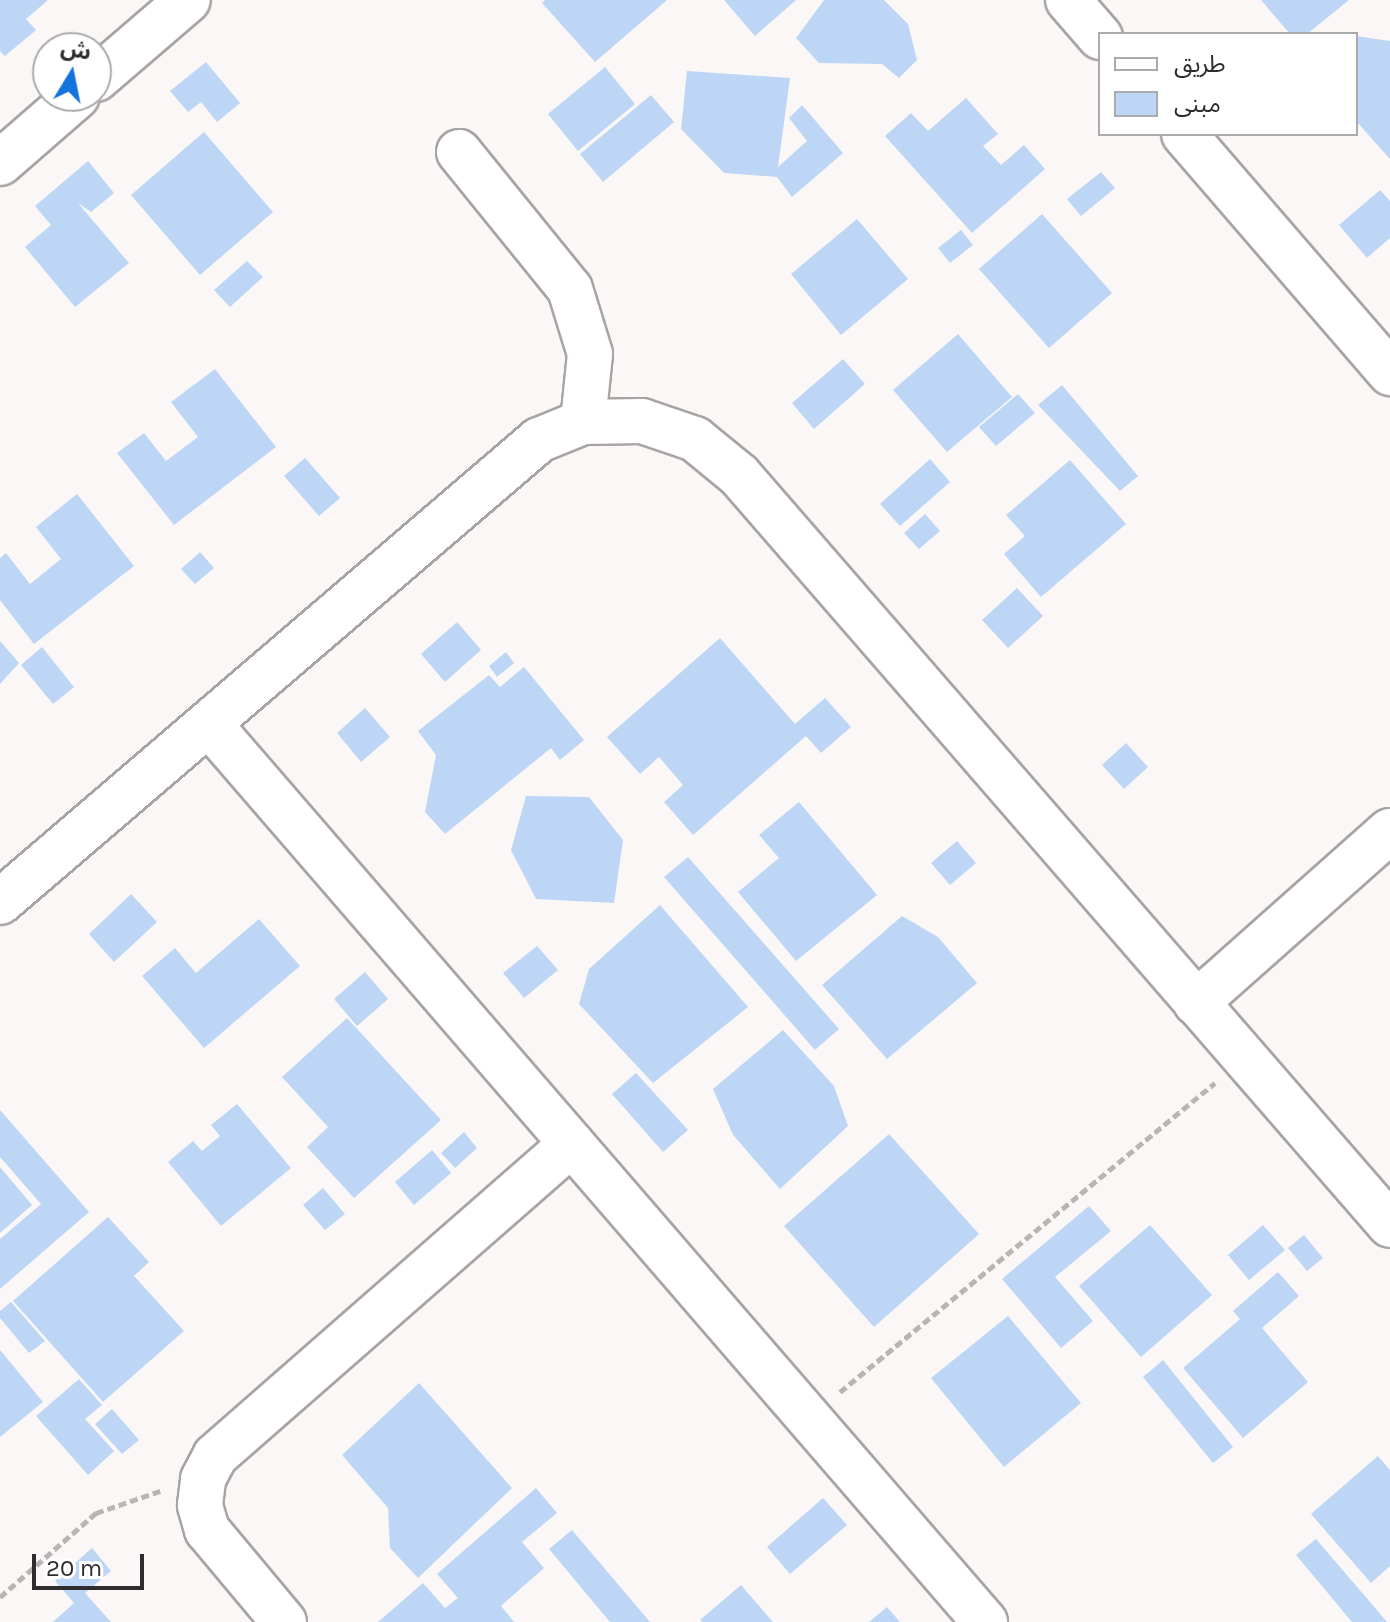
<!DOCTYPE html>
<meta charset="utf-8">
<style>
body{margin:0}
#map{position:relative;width:1390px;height:1622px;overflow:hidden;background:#fbf7f6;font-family:Karla,"Noto Sans Arabic",sans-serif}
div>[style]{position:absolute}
.building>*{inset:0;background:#bdd6f6}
.path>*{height:5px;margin-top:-2.5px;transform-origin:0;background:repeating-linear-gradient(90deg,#b8b5b4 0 8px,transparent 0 12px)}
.roads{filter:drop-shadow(2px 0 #a8a4a3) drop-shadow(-2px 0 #a8a4a3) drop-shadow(0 2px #a8a4a3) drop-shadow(0 -2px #a8a4a3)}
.minor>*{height:44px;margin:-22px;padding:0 22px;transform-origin:22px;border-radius:22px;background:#fff}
span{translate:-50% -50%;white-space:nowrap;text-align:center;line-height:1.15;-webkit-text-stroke:6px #fff;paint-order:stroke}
.legend{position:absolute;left:1098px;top:32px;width:260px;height:104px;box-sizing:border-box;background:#fff;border:2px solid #ababab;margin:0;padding:10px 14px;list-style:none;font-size:24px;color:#2e2c2c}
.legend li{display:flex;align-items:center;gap:16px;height:40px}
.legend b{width:40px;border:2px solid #ababab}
.north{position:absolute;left:32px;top:32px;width:80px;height:80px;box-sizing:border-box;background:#fff;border:2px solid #ababab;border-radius:50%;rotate:10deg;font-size:22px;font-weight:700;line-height:32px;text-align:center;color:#2e2c2c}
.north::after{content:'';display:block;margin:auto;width:28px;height:36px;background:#1273dc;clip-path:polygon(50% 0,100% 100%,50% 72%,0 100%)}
.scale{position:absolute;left:32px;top:1554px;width:112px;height:36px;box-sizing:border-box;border:4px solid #2e2c2c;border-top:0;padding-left:10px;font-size:24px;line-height:28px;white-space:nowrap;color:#2e2c2c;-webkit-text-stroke:6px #fff;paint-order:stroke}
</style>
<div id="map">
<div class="building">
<div style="clip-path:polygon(0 0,48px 0,26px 19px,36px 30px,5px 56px,0 51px)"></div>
<div style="clip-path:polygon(545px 0,667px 0,595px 62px,542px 3px)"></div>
<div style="clip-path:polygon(724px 0,796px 0,755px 36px)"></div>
<div style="clip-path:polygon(824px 0,884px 0,908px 24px,917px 60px,899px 78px,882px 64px,819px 63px,796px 38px)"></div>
<div style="clip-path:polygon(1261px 0,1349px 0,1307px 34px,1290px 34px)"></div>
<div style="clip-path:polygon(1356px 36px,1390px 41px,1390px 159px,1356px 121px)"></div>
<div style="clip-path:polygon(206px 62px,240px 103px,217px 122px,201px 102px,188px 112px,170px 91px)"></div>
<div style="clip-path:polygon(605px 67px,635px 104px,578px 151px,548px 114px)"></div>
<div style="clip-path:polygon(687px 71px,790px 78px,778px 167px,807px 141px,789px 118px,802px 105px,843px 153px,792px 197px,777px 177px,724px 173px,681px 129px)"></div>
<div style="clip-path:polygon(651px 95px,674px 122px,603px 182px,580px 154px)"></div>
<div style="clip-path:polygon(966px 98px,998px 134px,983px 146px,1001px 165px,1024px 145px,1045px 169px,972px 233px,885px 136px,911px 113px,928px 131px)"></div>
<div style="clip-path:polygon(204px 132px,273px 212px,200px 275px,131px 195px)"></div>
<div style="clip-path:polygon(88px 161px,114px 193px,91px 212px,78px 203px,129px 263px,75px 307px,25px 247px,51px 225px,35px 206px)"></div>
<div style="clip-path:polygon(1101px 172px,1115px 188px,1081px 216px,1067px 199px)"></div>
<div style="clip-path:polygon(1380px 190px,1390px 201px,1390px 238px,1367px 258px,1339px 225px)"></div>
<div style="clip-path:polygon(1042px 214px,1112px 293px,1049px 348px,979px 269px)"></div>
<div style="clip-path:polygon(857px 219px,908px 279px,841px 335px,791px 274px)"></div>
<div style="clip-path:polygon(961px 230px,973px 245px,950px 263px,938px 248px)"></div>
<div style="clip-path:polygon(247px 261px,263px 277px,230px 307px,214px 290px)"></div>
<div style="clip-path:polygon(958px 334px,1012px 397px,947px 452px,893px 390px)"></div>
<div style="clip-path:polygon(843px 359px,865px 384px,814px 429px,792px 403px)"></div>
<div style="clip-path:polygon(215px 369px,276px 447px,174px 525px,117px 453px,144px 433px,166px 461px,198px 437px,171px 402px)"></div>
<div style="clip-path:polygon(1062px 385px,1138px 476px,1120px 491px,1038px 405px)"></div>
<div style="clip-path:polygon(1018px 394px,1035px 413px,996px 446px,979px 427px)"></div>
<div style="clip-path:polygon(305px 458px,340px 498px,319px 516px,284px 476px)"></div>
<div style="clip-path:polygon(930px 459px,950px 482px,900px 526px,880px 504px)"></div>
<div style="clip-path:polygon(1070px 460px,1126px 524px,1041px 597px,1004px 554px,1025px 536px,1006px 515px)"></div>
<div style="clip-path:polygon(77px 494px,134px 566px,34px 644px,0 600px,0 558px,6px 553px,30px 584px,61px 559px,36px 527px)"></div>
<div style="clip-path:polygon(925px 514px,940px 531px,919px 549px,904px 533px)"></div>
<div style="clip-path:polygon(200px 552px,214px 568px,195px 584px,181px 569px)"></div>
<div style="clip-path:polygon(1017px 588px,1043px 616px,1008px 648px,982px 620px)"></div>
<div style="clip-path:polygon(457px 622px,481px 650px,445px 682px,421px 654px)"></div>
<div style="clip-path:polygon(720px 638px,795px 724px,825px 698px,851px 727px,821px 753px,806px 736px,693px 835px,664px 802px,683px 785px,659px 757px,640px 774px,607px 737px)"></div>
<div style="clip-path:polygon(0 641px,19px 663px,0 684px)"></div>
<div style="clip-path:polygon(42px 647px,74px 687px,53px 704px,21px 665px)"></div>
<div style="clip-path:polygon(506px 652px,514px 663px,497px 677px,489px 666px)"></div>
<div style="clip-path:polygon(524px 667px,584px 740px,560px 760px,551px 748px,445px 834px,425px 812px,436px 755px,418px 731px,489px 675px,500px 687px)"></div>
<div style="clip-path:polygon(365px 708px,390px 737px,361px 762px,337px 733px)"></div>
<div style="clip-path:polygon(1126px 743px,1148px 767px,1124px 789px,1102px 765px)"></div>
<div style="clip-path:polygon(526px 796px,589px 797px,623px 840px,614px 903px,536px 899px,511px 850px)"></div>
<div style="clip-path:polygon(799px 802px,877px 895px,796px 961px,738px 892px,779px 858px,759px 835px)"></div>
<div style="clip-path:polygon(957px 841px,976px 863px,950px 885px,931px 863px)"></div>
<div style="clip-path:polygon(688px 857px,839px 1029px,815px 1050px,664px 877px)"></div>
<div style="clip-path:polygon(131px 894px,157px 922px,114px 962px,89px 934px)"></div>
<div style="clip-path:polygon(660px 905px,748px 1007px,653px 1083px,579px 1004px,589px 969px)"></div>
<div style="clip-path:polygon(902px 916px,938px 937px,977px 983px,887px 1059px,822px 985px)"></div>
<div style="clip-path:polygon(259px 919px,300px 966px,204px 1048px,142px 976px,175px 948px,196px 973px)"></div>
<div style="clip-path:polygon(537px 946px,558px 970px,524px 998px,503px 973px)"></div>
<div style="clip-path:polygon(365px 972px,388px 999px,357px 1026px,334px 999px)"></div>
<div style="clip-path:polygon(347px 1018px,441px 1120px,354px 1198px,307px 1147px,328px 1127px,282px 1077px)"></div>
<div style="clip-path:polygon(783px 1030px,834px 1086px,848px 1126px,780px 1189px,733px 1135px,713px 1089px)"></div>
<div style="clip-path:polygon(636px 1073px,688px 1130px,663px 1152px,612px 1094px)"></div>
<div style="clip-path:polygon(237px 1104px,291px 1168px,221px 1226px,168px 1162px,193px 1141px,202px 1151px,220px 1136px,211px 1125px)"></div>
<div style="clip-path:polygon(0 1110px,89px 1212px,0 1289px,0 1239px,41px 1204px,0 1157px)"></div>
<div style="clip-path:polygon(464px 1132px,477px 1148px,455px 1168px,441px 1153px)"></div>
<div style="clip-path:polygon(889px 1134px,979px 1234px,874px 1327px,784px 1226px)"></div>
<div style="clip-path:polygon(432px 1150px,451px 1173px,414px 1205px,395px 1182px)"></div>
<div style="clip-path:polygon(0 1167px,32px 1205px,0 1233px)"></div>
<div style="clip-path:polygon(323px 1188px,345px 1214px,325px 1230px,303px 1205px)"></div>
<div style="clip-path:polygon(1089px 1206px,1111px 1231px,1055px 1277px,1093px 1321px,1061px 1348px,1002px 1279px)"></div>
<div style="clip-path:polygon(108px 1217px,149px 1262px,134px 1276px,184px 1331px,103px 1402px,13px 1301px)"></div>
<div style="clip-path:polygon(1150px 1225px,1212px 1295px,1141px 1357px,1079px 1286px)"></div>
<div style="clip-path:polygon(1263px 1225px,1285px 1250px,1249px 1280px,1228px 1255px)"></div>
<div style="clip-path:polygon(1304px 1235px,1323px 1258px,1307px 1271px,1288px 1248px)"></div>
<div style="clip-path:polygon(1278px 1272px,1299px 1296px,1262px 1328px,1308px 1382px,1243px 1438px,1183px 1368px,1240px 1319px,1233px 1311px)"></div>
<div style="clip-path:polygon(11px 1302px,45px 1341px,29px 1353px,0 1318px,0 1311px)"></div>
<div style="clip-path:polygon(1008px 1316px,1081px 1403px,1004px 1467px,931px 1378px)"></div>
<div style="clip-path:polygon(0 1350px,43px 1402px,0 1437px)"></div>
<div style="clip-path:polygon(1163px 1360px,1233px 1447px,1213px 1463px,1143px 1377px)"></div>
<div style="clip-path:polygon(79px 1379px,102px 1405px,85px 1419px,114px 1451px,88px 1475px,36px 1416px)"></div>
<div style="clip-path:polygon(419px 1383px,512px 1488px,418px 1578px,390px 1548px,388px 1508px,342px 1455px)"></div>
<div style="clip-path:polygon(112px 1409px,139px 1440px,122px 1454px,95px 1424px)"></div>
<div style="clip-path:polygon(1378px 1456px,1390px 1470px,1390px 1566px,1371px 1583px,1311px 1514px)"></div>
<div style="clip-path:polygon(536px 1488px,557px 1513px,522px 1542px,544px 1568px,501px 1606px,514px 1622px,378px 1622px,423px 1583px,445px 1608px,458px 1598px,437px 1574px)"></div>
<div style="clip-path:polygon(823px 1498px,847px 1525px,790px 1574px,767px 1547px)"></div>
<div style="clip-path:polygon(572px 1530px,650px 1622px,610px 1622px,549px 1549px)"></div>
<div style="clip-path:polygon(1316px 1539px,1376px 1609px,1387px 1622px,1352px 1622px,1296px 1555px)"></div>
<div style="clip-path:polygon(92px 1548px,111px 1571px,85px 1593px,111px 1622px,53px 1622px,74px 1603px,55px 1581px)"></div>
<div style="clip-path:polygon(741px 1585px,773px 1622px,702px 1622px,700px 1620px)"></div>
<div style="clip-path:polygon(887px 1607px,900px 1622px,869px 1622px)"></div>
</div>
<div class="path">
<div style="left:840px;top:1392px;width:486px;rotate:-39.5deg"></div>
<div style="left:0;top:1597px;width:128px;rotate:-41.2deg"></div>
<div style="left:96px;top:1513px;width:68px;rotate:-19deg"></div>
</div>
<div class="roads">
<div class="minor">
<div style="left:1068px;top:0;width:49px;rotate:49.1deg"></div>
<div style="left:96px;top:79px;width:121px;rotate:-40.7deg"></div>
<div style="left:1184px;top:134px;width:316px;rotate:49.2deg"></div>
<div style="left:459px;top:152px;width:176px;rotate:51deg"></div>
<div style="left:570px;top:289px;width:68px;rotate:72.9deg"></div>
<div style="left:590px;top:354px;width:68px;rotate:95.9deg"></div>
<div style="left:0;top:163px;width:102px;rotate:-41deg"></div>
<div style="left:209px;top:724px;width:1187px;rotate:49.17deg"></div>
<div style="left:0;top:902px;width:710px;rotate:-40.6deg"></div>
<div style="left:539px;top:440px;width:48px;rotate:-22.2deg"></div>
<div style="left:583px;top:422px;width:59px;rotate:-1deg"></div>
<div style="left:642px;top:421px;width:56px;rotate:18.8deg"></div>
<div style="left:695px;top:439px;width:57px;rotate:39.3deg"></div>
<div style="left:739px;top:475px;width:993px;rotate:49.04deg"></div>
<div style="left:1196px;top:1003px;width:259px;rotate:-41.6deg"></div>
<div style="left:284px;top:1622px;width:120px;rotate:-129.9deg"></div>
<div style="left:207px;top:1530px;width:26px;rotate:-106deg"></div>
<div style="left:200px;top:1505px;width:26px;rotate:-83deg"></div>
<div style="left:203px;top:1479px;width:26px;rotate:-62deg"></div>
<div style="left:215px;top:1456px;width:474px;rotate:-41.2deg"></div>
</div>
</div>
<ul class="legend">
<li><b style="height:10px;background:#fff"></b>طريق</li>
<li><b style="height:22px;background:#bdd6f6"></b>مبنى</li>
</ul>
<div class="north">ش</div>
<div class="scale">20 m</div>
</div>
